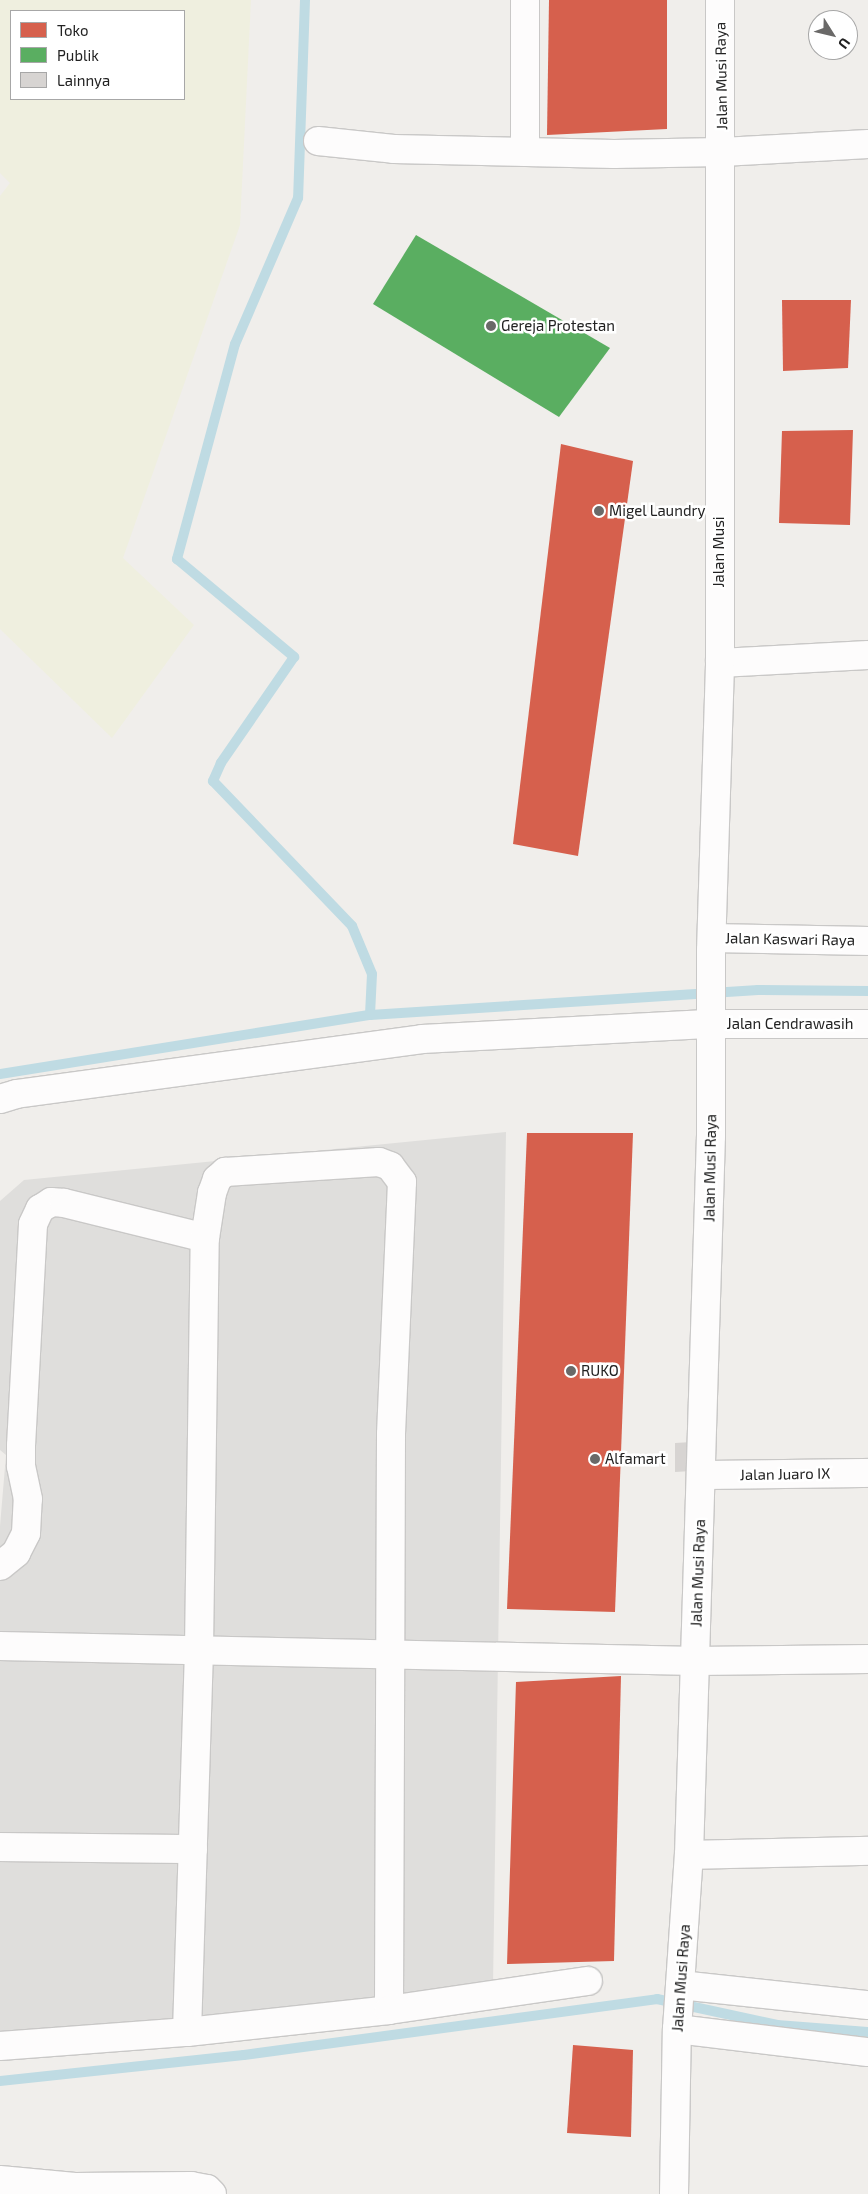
<!DOCTYPE html>
<style>
body{margin:0}
#map{position:relative;width:868px;height:2194px;overflow:hidden;background:#f0eeeb;font-family:"Exo 2",sans-serif}
div>[style]{position:absolute}
.residential>*{inset:0;background:#dfdedc}
.farmland>*{inset:0;background:#efefdf}
.shops>*{inset:0;background:#d6604d}
.public>*{inset:0;background:#5aae61}
.stream>*{height:10px;margin:-5px;padding:0 5px;transform-origin:5px;border-radius:5px;background:#bfdbe3}
.building>*{inset:0;background:#d7d4d2}
.roads{filter:drop-shadow(1px 0 #c9c8c7) drop-shadow(-1px 0 #c9c8c7) drop-shadow(0 1px #c9c8c7) drop-shadow(0 -1px #c9c8c7)}
.minor>*{height:28px;margin:-14px;padding:0 14px;transform-origin:14px;border-radius:14px;background:#fdfcfc}
.dots>*{width:14px;height:14px;translate:-50% -50%;box-sizing:border-box;border:2px solid #fff;border-radius:50%}
span{translate:-50% -50%;white-space:nowrap;text-align:center;line-height:1.15;-webkit-text-stroke:5px #fff;paint-order:stroke}
.street-label{font-size:15px;color:#222}
.poi-label{font-size:15px;color:#222}
.left{translate:0 -50%;text-align:left}
.legend{position:absolute;left:10px;top:10px;width:175px;height:90px;box-sizing:border-box;background:#fff;border:1px solid #a7a7a7;margin:0;padding:6px 9px;list-style:none;font-size:15px;color:#222}
.legend li{display:flex;align-items:center;gap:10px;height:25px}
.legend b{width:25px;border:1px solid #a7a7a7}
.north{position:absolute;left:808px;top:10px;width:50px;height:50px;box-sizing:border-box;background:#fff;border:1px solid #a7a7a7;border-radius:50%;rotate:126deg;font-size:14px;font-weight:700;line-height:20px;text-align:center;color:#222}
.north::after{content:'';display:block;margin:auto;width:18px;height:22px;background:#6a6968;clip-path:polygon(50% 0,100% 100%,50% 72%,0 100%)}
</style>
<div id="map">
<div class="residential">
<div style="clip-path:polygon(506px 1132px,493px 1986px,0 2055px,0 1526px,6px 1455px,0 1450px,0 1201px,24px 1180px)"></div>
</div>
<div class="farmland">
<div style="clip-path:polygon(evenodd,0 0,251px 0,240px 225px,123px 558px,194px 625px,112px 738px,0 629px,0 196px,10px 183px,0 173px,0 0,11px 11px,184px 11px,184px 99px,11px 99px,11px 11px)"></div>
</div>
<div class="shops">
<div style="clip-path:polygon(549px 0,667px 0,667px 129px,547px 135px)"></div>
<div style="clip-path:polygon(782px 300px,851px 300px,848px 368px,783px 371px)"></div>
<div style="clip-path:polygon(853px 430px,850px 525px,779px 523px,782px 431px)"></div>
<div style="clip-path:polygon(561px 444px,633px 461px,578px 856px,513px 844px)"></div>
<div style="clip-path:polygon(527px 1133px,633px 1133px,615px 1612px,507px 1609px)"></div>
<div style="clip-path:polygon(621px 1676px,614px 1961px,507px 1964px,516px 1682px)"></div>
<div style="clip-path:polygon(573px 2045px,633px 2050px,631px 2137px,567px 2133px)"></div>
</div>
<div class="public">
<div style="clip-path:polygon(416px 235px,610px 348px,559px 417px,373px 304px)"></div>
</div>
<div class="stream">
<div style="left:305px;top:0;width:198px;rotate:92deg"></div>
<div style="left:298px;top:198px;width:159px;rotate:113.3deg"></div>
<div style="left:235px;top:344px;width:223px;rotate:105.1deg"></div>
<div style="left:177px;top:559px;width:153px;rotate:39.9deg"></div>
<div style="left:294px;top:657px;width:129px;rotate:124.6deg"></div>
<div style="left:221px;top:763px;width:20px;rotate:114deg"></div>
<div style="left:213px;top:781px;width:201px;rotate:46.2deg"></div>
<div style="left:352px;top:926px;width:52px;rotate:67.4deg"></div>
<div style="left:372px;top:974px;width:41px;rotate:92.8deg"></div>
<div style="left:0;top:1074px;width:375px;rotate:-9.1deg"></div>
<div style="left:370px;top:1015px;width:389px;rotate:-3.7deg"></div>
<div style="left:758px;top:990px;width:110px;rotate:0.5deg"></div>
<div style="left:0;top:2081px;width:245px;rotate:-6.1deg"></div>
<div style="left:244px;top:2055px;width:417px;rotate:-7.7deg"></div>
<div style="left:657px;top:1999px;width:123px;rotate:12.2deg"></div>
<div style="left:777px;top:2025px;width:91px;rotate:4.4deg"></div>
</div>
<div class="building">
<div style="clip-path:polygon(692px 1442px,692px 1471px,675px 1472px,675px 1443px)"></div>
</div>
<div class="roads">
<div class="minor">
<div style="left:318px;top:141px;width:76px;rotate:6deg"></div>
<div style="left:394px;top:149px;width:220px;rotate:1.3deg"></div>
<div style="left:614px;top:154px;width:108px;rotate:-1.1deg"></div>
<div style="left:722px;top:152px;width:146px;rotate:-3.1deg"></div>
<div style="left:525px;top:152px;width:152px;rotate:-90deg"></div>
<div style="left:720px;top:663px;width:148px;rotate:-3.1deg"></div>
<div style="left:712px;top:938px;width:156px;rotate:1.1deg"></div>
<div style="left:0;top:1099px;width:17px;rotate:-17deg"></div>
<div style="left:16px;top:1094px;width:410px;rotate:-7.7deg"></div>
<div style="left:422px;top:1039px;width:290px;rotate:-3deg"></div>
<div style="left:712px;top:1024px;width:156px"></div>
<div style="left:701px;top:1475px;width:167px;rotate:-0.7deg"></div>
<div style="left:0;top:1566px;width:21px;rotate:-39deg"></div>
<div style="left:16px;top:1553px;width:22px;rotate:-63deg"></div>
<div style="left:26px;top:1533px;width:34px;rotate:-87deg"></div>
<div style="left:28px;top:1499px;width:34px;rotate:-102deg"></div>
<div style="left:21px;top:1466px;width:20px;rotate:-90deg"></div>
<div style="left:21px;top:1446px;width:222px;rotate:-86.9deg"></div>
<div style="left:33px;top:1224px;width:17px;rotate:-65deg"></div>
<div style="left:40px;top:1209px;width:13px;rotate:-32deg"></div>
<div style="left:51px;top:1202px;width:13px;rotate:4deg"></div>
<div style="left:64px;top:1203px;width:145px;rotate:13.9deg"></div>
<div style="left:0;top:1646px;width:696px;rotate:1.23deg"></div>
<div style="left:696px;top:1661px;width:172px;rotate:-0.7deg"></div>
<div style="left:0;top:1847px;width:193px;rotate:0.6deg"></div>
<div style="left:689px;top:1855px;width:179px;rotate:-1.3deg"></div>
<div style="left:680px;top:1985px;width:189px;rotate:6.1deg"></div>
<div style="left:677px;top:2029px;width:192px;rotate:6.9deg"></div>
<div style="left:187px;top:2032px;width:383px;rotate:-88.2deg"></div>
<div style="left:199px;top:1649px;width:411px;rotate:-89.2deg"></div>
<div style="left:205px;top:1238px;width:46px;rotate:-81.2deg"></div>
<div style="left:212px;top:1193px;width:15px;rotate:-70deg"></div>
<div style="left:217px;top:1179px;width:11px;rotate:-41deg"></div>
<div style="left:225px;top:1172px;width:154px;rotate:-3.7deg"></div>
<div style="left:379px;top:1162px;width:12px;rotate:20deg"></div>
<div style="left:390px;top:1166px;width:20px;rotate:53deg"></div>
<div style="left:402px;top:1182px;width:253px;rotate:92.5deg"></div>
<div style="left:391px;top:1435px;width:575px;rotate:90.2deg"></div>
<div style="left:0;top:2046px;width:188px;rotate:-4.3deg"></div>
<div style="left:187px;top:2032px;width:203px;rotate:-6.2deg"></div>
<div style="left:389px;top:2010px;width:201px;rotate:-8.3deg"></div>
<div style="left:0;top:2180px;width:75px;rotate:5.3deg"></div>
<div style="left:75px;top:2187px;width:116px;rotate:-0.5deg"></div>
<div style="left:191px;top:2186px;width:16px;rotate:11deg"></div>
<div style="left:207px;top:2189px;width:7px;rotate:45deg"></div>
<div style="left:674px;top:2194px;width:165px;rotate:-89deg"></div>
<div style="left:677px;top:2029px;width:174px;rotate:-86.1deg"></div>
<div style="left:689px;top:1855px;width:719px;rotate:-88.25deg"></div>
<div style="left:711px;top:1136px;width:185px;rotate:-90deg"></div>
<div style="left:711px;top:951px;width:288px;rotate:-88.2deg"></div>
<div style="left:720px;top:663px;width:663px;rotate:-90deg"></div>
</div>
</div>
<div class="dots">
<div style="left:491px;top:326px;background:#6a6968"></div>
<div style="left:599px;top:511px;background:#6a6968"></div>
<div style="left:571px;top:1371px;background:#6a6968"></div>
<div style="left:595px;top:1459px;background:#6a6968"></div>
</div>
<div class="street-label">
<span style="left:721px;top:76px;rotate:-91deg">Jalan Musi Raya</span>
<span style="left:719px;top:552px;rotate:-90deg">Jalan Musi</span>
<span style="left:790px;top:939px;rotate:1deg">Jalan Kaswari Raya</span>
<span style="left:790px;top:1024px">Jalan Cendrawasih</span>
<span style="left:710px;top:1168px;rotate:-89deg">Jalan Musi Raya</span>
<span style="left:785px;top:1474px;rotate:-1deg">Jalan Juaro IX</span>
<span style="left:698px;top:1573px;rotate:-88deg">Jalan Musi Raya</span>
<span style="left:681px;top:1978px;rotate:-86deg">Jalan Musi Raya</span>
</div>
<div class="poi-label">
<span class="left" style="left:501px;top:326px">Gereja Protestan</span>
<span class="left" style="left:609px;top:511px">Migel Laundry</span>
<span class="left" style="left:581px;top:1371px">RUKO</span>
<span class="left" style="left:605px;top:1459px">Alfamart</span>
</div>
<ul class="legend">
<li><b style="height:14px;background:#d6604d"></b>Toko</li>
<li><b style="height:14px;background:#5aae61"></b>Publik</li>
<li><b style="height:14px;background:#d7d4d2"></b>Lainnya</li>
</ul>
<div class="north">U</div>
</div>
